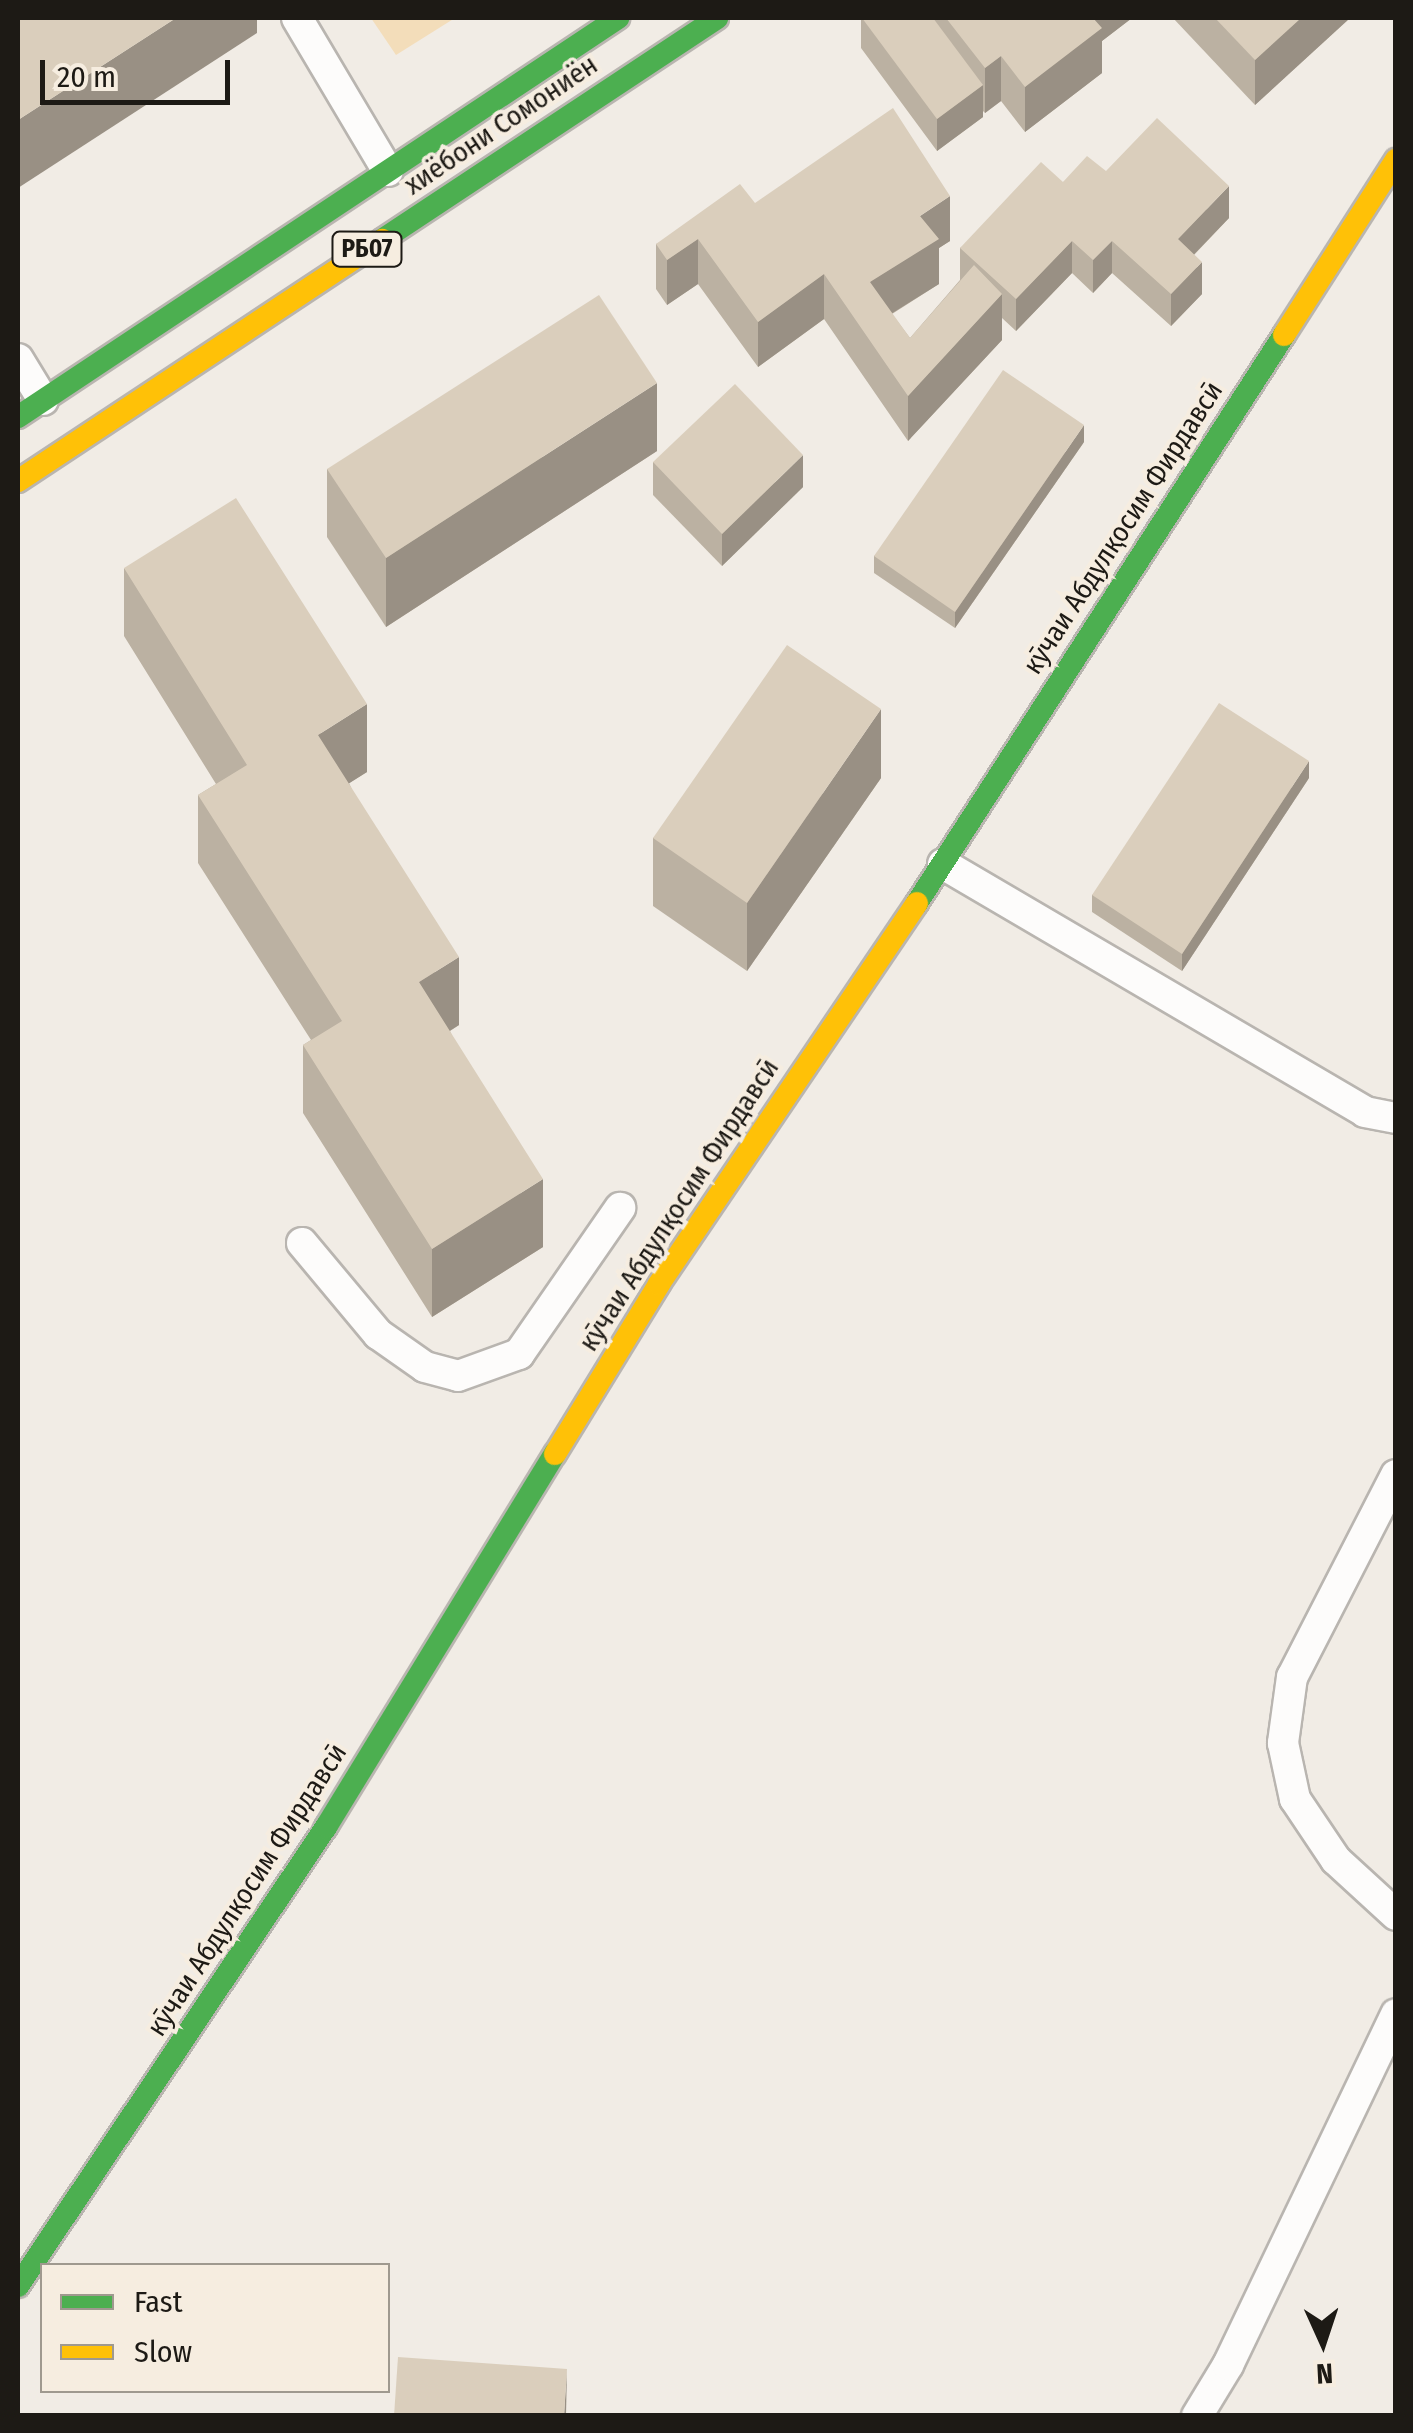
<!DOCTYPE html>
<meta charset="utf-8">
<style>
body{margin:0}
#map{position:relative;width:1413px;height:2433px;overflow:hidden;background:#f1ece5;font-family:"Fira Sans Condensed",sans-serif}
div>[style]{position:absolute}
.green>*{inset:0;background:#f3ddba}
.roads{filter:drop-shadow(2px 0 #b9b5b0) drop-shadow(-2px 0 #b9b5b0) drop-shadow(0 2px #b9b5b0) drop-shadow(0 -2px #b9b5b0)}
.lane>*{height:30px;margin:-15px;padding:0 15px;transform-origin:15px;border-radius:15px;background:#fdfcfb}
.fast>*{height:22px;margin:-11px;padding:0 11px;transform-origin:11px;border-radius:11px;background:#4caf50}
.slow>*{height:22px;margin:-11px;padding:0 11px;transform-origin:11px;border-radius:11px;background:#ffc107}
.wall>*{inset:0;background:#bbb1a2}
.shaded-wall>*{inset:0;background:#999084}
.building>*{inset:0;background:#dacebc}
span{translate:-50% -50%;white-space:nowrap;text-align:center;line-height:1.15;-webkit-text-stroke:8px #f6ede0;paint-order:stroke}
.shield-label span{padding:2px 8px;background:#f6ede0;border:2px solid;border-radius:8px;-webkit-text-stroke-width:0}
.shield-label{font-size:25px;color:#1d1a15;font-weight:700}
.street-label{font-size:28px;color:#1d1a15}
.frame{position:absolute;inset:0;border:20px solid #1d1a15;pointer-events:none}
.legend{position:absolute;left:40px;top:2263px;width:350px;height:130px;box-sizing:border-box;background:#f6ede0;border:2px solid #9f998f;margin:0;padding:12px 18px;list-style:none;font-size:30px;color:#1d1a15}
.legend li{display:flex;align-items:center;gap:20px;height:50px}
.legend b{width:50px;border:2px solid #9f998f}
.north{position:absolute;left:1273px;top:2293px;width:100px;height:100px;-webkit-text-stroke:8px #f6ede0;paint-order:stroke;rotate:177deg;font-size:28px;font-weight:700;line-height:40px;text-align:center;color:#1d1a15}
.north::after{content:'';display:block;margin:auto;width:35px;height:45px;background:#1d1a15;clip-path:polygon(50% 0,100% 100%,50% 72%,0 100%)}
.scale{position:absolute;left:40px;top:60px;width:190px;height:45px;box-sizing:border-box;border:5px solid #1d1a15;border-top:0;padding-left:12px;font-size:30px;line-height:35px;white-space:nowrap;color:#1d1a15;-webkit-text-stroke:8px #f6ede0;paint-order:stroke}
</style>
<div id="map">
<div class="green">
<div style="clip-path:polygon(371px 18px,455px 18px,396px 55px)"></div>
</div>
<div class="roads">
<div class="lane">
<div style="left:297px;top:18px;width:178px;rotate:59.3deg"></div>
<div style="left:18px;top:359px;width:48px;rotate:58.6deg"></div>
<div style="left:943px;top:864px;width:489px;rotate:30.4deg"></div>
<div style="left:1365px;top:1112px;width:32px;rotate:11deg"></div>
<div style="left:302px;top:1243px;width:119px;rotate:50.1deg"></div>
<div style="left:378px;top:1334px;width:57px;rotate:35.1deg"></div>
<div style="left:425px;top:1367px;width:34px;rotate:15deg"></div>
<div style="left:458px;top:1376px;width:65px;rotate:-19.8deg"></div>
<div style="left:519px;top:1354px;width:178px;rotate:-55.3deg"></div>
<div style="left:1396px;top:1475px;width:227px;rotate:117.2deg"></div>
<div style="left:1292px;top:1677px;width:67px;rotate:97.8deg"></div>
<div style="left:1283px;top:1743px;width:57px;rotate:77.9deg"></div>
<div style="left:1295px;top:1799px;width:73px;rotate:56.1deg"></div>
<div style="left:1336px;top:1860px;width:81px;rotate:42.5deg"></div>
<div style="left:1197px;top:2416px;width:60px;rotate:-58.7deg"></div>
<div style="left:1228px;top:2365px;width:389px;rotate:-64.4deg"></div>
</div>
<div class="fast">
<div style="left:382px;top:240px;width:402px;rotate:-33.5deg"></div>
<div style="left:18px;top:417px;width:721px;rotate:-33.62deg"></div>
<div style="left:917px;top:903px;width:676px;rotate:-57.13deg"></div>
<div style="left:18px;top:2286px;width:553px;rotate:-56.14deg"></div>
<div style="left:326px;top:1827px;width:438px;rotate:-58.5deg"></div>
</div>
<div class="slow">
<div style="left:1284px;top:335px;width:208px;rotate:-57.4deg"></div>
<div style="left:18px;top:481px;width:437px;rotate:-33.5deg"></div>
<div style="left:555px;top:1454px;width:199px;rotate:-58.5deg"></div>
<div style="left:659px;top:1284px;width:460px;rotate:-55.9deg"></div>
</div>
</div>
<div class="wall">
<div style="clip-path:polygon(861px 18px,1132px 18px,1102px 41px,1102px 73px,1025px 132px,1001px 101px,985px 113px,983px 111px,983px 117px,937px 151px,861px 48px)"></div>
<div style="clip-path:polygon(1173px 18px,1350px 18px,1255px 105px)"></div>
<div style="clip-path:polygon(1106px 171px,1229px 218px,1194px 255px,1202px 294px,1171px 326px,1112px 273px,1093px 293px,1072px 273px,1016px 331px,1002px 318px,1002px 340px,908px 441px,824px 319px,758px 367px,698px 284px,667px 305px,656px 289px,656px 244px,755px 203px,950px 241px,939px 248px,939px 284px,892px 314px,910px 338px,960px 280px,960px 248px,1063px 182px)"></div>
<div style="clip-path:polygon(1084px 442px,955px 628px,874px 573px,874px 556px)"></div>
<div style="clip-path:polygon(657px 451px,386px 627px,327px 537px,327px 469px)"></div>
<div style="clip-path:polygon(653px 462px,803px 487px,722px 566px,653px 495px)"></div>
<div style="clip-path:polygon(124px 568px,367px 772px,349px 783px,459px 1025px,450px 1031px,543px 1247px,432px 1317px,303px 1113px,303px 1045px,311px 1040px,198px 863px,198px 795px,216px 784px,124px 636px)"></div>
<div style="clip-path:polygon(881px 778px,747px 971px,653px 906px,653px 838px)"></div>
<div style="clip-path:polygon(1309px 778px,1182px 971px,1092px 912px,1092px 895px)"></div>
</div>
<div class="shaded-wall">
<div style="clip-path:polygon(176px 18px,257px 18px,257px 33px,18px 188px,18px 120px)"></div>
<div style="clip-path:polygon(1086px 18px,1132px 18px,1102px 41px,1102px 73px,1025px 132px,1025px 87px)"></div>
<div style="clip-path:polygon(1301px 18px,1350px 18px,1255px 105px,1255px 60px)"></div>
<div style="clip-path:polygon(1001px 56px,1001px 101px,985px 113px,985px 68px)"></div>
<div style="clip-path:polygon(983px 85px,983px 117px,937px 151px,937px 119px)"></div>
<div style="clip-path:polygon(1229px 186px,1229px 218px,1178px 271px,1178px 239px)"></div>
<div style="clip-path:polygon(950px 196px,950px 241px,939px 248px,939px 284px,870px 327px,870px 282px,920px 216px)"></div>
<div style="clip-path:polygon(698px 239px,698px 284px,667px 305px,667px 260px)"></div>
<div style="clip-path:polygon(1072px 241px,1072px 273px,1016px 331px,1016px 299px)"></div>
<div style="clip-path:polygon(1112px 241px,1112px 273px,1093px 293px,1093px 260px)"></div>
<div style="clip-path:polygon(1202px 262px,1202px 294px,1171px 326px,1171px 294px)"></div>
<div style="clip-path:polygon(824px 274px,824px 319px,758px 367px,758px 322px)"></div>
<div style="clip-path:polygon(1002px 294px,1002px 340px,908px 441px,908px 396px)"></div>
<div style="clip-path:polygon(657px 383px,657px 451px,386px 627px,386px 558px)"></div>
<div style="clip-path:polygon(1084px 425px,1084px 442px,955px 628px,955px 612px)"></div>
<div style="clip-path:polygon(803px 455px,803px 487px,722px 566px,722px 534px)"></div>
<div style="clip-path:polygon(367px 704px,367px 772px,318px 803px,318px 735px)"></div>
<div style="clip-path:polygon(881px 709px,881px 778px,747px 971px,747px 903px)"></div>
<div style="clip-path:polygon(1309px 761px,1309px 778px,1182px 971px,1182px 954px)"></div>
<div style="clip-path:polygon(459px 957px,459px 1025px,419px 1050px,419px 982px)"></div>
<div style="clip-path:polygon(543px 1179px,543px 1247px,432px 1317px,432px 1249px)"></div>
<div style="clip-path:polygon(567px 2369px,566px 2416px,564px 2416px)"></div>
</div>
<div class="building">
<div style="clip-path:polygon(18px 18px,176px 18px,18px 120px)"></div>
<div style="clip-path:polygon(862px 18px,933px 18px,983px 85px,937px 119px)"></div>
<div style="clip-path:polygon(946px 18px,1093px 18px,1102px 28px,1025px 87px,1001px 56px,985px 68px)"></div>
<div style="clip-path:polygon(1215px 18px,1301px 18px,1255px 60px)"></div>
<div style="clip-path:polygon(893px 108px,950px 196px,920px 216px,939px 239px,870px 282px,910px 338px,974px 265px,1002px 294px,908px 396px,824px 274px,758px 322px,698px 239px,667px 260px,656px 244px,740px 184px,755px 203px)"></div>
<div style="clip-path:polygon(1157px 118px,1229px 186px,1178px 239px,1202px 262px,1171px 294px,1112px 241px,1093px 260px,1072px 241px,1016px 299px,960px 248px,1041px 162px,1063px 182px,1087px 156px,1106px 171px)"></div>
<div style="clip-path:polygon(599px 295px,657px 383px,386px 558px,327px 469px)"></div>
<div style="clip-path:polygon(1003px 370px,1084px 425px,955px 612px,874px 556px)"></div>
<div style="clip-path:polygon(735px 384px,803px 455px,722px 534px,653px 462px)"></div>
<div style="clip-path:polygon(236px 498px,367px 704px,318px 735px,459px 957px,419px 982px,543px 1179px,432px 1249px,303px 1045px,342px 1021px,198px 795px,247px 765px,124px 568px)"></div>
<div style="clip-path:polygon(787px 645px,881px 709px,747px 903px,653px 838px)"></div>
<div style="clip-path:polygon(1219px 703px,1309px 761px,1182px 954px,1092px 895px)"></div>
<div style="clip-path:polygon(398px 2357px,567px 2369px,564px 2416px,394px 2416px)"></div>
</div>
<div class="shield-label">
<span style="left:367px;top:249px">РБ07</span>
</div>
<div class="street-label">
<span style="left:501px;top:125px;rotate:-34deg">хиёбони Сомониён</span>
<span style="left:1123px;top:528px;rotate:-57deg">кӯчаи Абдулқосим Фирдавсӣ</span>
<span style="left:679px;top:1205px;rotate:-57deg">кӯчаи Абдулқосим Фирдавсӣ</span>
<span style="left:247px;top:1890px;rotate:-57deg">кӯчаи Абдулқосим Фирдавсӣ</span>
</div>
<div class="frame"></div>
<ul class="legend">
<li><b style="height:12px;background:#4caf50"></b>Fast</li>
<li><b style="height:12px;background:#ffc107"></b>Slow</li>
</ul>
<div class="north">N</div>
<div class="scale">20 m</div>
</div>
